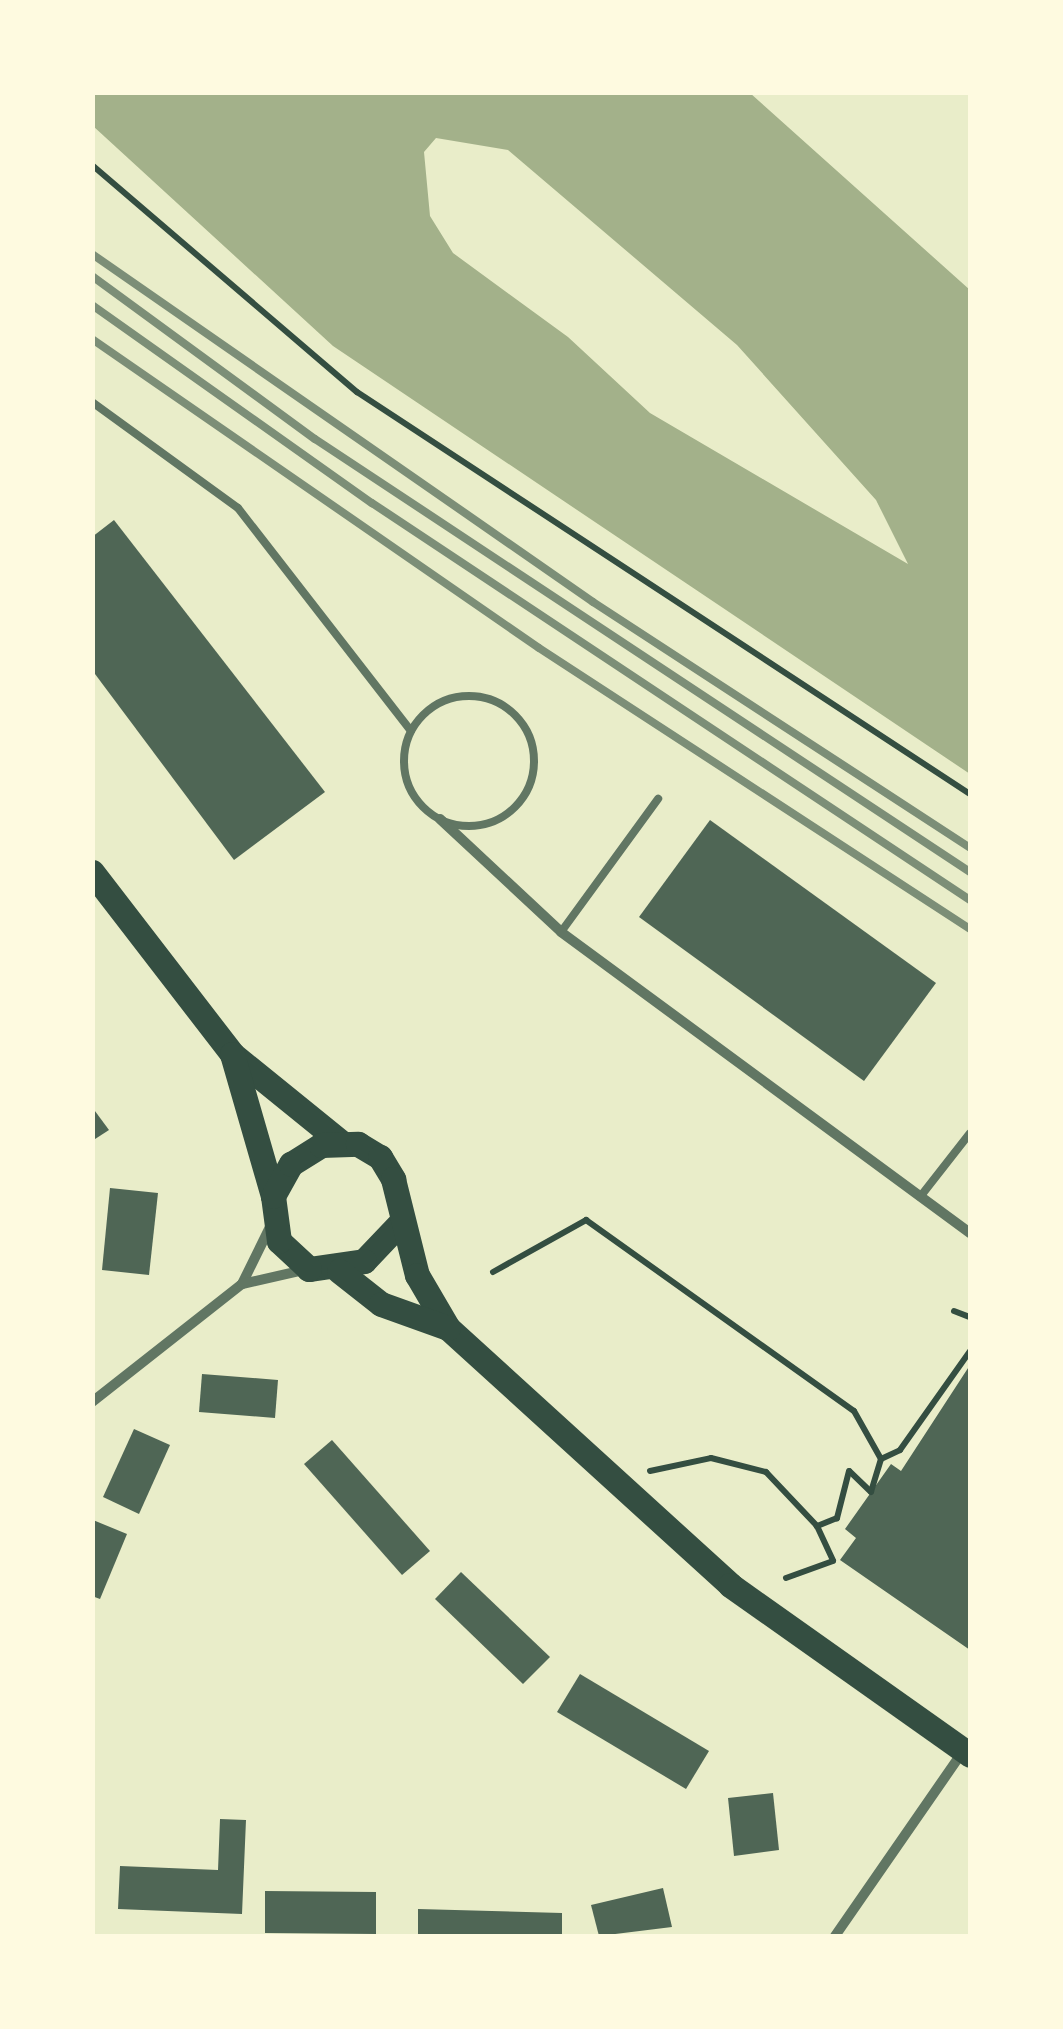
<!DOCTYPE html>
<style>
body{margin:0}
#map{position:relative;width:1063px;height:2029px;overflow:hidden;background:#e9edc9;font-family:Quicksand,sans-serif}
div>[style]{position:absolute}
.water>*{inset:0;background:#a3b18a}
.building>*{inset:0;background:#4f6655}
.path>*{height:6px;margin:-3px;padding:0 3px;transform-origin:3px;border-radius:3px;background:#344e41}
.service>*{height:8px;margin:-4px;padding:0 4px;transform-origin:4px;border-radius:4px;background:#617663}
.service>.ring{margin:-4px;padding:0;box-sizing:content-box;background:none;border:8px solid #617663;border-radius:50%}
.minor>*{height:10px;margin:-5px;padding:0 5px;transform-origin:5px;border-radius:5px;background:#617663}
.primary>*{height:25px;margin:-12.5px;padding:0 12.5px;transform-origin:12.5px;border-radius:12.5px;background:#344e41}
.rail>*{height:8px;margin:-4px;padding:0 4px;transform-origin:4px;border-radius:4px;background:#7c8e77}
span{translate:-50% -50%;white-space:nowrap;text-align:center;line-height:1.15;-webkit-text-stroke:10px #fefae0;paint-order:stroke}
.frame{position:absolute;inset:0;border:95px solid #fefae0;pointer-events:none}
</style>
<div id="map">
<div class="water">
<div style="clip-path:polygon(evenodd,93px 92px,750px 93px,970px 290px,970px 774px,333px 346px,93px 126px,93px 92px,436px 138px,508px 150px,737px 345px,876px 500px,908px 564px,650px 413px,568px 337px,453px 253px,430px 216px,424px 152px,436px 138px)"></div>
</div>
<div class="building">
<div style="clip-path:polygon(114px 520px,325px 792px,234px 860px,92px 670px,92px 537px)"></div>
<div style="clip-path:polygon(710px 820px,936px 983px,864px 1081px,639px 917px)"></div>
<div style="clip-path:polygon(92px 1107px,109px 1130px,92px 1141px)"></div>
<div style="clip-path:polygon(110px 1188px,158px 1193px,149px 1275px,102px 1270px)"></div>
<div style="clip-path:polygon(970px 1365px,970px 1650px,840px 1560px,856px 1538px,845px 1529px,891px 1464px,901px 1471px)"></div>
<div style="clip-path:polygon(202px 1374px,278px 1380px,275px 1418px,199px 1412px)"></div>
<div style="clip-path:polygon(134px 1429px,170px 1445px,139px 1514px,103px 1497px)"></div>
<div style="clip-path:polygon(332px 1440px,430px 1551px,402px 1575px,304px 1464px)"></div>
<div style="clip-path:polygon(93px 1520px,127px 1534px,100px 1599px,92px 1596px)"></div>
<div style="clip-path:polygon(461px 1572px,550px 1657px,523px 1684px,435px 1599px)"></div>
<div style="clip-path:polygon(580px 1674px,709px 1751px,686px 1789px,557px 1712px)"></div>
<div style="clip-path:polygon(773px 1793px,779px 1850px,734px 1856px,728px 1798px)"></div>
<div style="clip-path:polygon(220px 1819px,246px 1820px,242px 1914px,118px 1909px,120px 1866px,218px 1870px)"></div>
<div style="clip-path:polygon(663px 1888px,672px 1927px,599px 1936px,591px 1905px)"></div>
<div style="clip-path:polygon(265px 1891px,376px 1892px,376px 1934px,265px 1933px)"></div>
<div style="clip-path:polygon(418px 1909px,562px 1913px,562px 1936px,418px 1936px)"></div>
</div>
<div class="path">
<div style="left:92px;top:165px;width:349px;rotate:40.6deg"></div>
<div style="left:357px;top:392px;width:733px;rotate:33.26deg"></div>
<div style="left:493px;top:1272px;width:107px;rotate:-29.2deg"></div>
<div style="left:586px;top:1220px;width:329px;rotate:35.5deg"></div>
<div style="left:854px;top:1411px;width:55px;rotate:60.6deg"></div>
<div style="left:881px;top:1459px;width:34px;rotate:107deg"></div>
<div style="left:871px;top:1492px;width:30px;rotate:-136deg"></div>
<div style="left:849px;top:1471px;width:49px;rotate:104.3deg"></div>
<div style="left:837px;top:1518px;width:22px;rotate:158deg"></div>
<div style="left:817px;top:1526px;width:38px;rotate:65deg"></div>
<div style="left:833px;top:1561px;width:50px;rotate:160.1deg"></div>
<div style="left:954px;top:1311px;width:17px;rotate:21deg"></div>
<div style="left:881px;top:1459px;width:21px;rotate:-25deg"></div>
<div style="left:900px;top:1450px;width:121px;rotate:-54.7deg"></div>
<div style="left:650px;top:1471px;width:62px;rotate:-12deg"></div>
<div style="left:711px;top:1458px;width:57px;rotate:14.3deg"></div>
<div style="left:766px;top:1472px;width:74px;rotate:46.6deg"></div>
</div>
<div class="service">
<div style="left:92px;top:402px;width:180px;rotate:36deg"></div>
<div style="left:238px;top:508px;width:282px;rotate:52.2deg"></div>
<div class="ring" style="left:404px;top:696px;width:122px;height:122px"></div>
<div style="left:561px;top:932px;width:165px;rotate:-53.9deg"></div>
<div style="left:920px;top:1197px;width:81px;rotate:-52deg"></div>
</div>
<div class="minor">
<div style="left:440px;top:819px;width:166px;rotate:43deg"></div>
<div style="left:561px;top:932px;width:508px;rotate:36.35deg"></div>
<div style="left:242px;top:1284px;width:64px;rotate:-63.8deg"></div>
<div style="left:92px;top:1402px;width:191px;rotate:-38.2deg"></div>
<div style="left:242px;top:1284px;width:64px;rotate:-12.7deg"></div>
<div style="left:835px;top:1936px;width:225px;rotate:-55.3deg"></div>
</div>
<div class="primary">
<div style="left:92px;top:872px;width:230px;rotate:52.4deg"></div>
<div style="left:232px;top:1054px;width:141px;rotate:39deg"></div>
<div style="left:232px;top:1054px;width:148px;rotate:73.9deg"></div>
<div style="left:401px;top:1222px;width:54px;rotate:133.5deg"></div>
<div style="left:364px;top:1261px;width:56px;rotate:171.7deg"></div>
<div style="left:309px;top:1269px;width:41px;rotate:-137deg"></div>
<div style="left:279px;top:1241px;width:45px;rotate:-97.6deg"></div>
<div style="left:273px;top:1196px;width:37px;rotate:-61deg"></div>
<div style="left:291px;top:1164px;width:36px;rotate:-32deg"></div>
<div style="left:321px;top:1145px;width:37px;rotate:-2deg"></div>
<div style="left:358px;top:1144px;width:26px;rotate:31deg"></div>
<div style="left:380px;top:1157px;width:26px;rotate:59deg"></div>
<div style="left:393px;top:1179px;width:99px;rotate:76deg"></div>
<div style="left:417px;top:1275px;width:61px;rotate:59.7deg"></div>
<div style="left:448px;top:1328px;width:382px;rotate:42.3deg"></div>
<div style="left:730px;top:1585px;width:294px;rotate:35.3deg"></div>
<div style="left:339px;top:1271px;width:53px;rotate:38.2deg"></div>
<div style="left:381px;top:1304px;width:71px;rotate:19.7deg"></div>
</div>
<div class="rail">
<div style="left:92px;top:254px;width:610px;rotate:34.78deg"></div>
<div style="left:593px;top:602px;width:450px;rotate:33.1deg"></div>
<div style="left:92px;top:276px;width:276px;rotate:36.2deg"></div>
<div style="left:315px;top:439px;width:785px;rotate:33.47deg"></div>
<div style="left:92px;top:305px;width:343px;rotate:35.3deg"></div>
<div style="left:372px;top:503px;width:718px;rotate:33.58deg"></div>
<div style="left:92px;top:339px;width:543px;rotate:34.66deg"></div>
<div style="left:539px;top:648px;width:515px;rotate:33.1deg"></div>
</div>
<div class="frame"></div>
</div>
